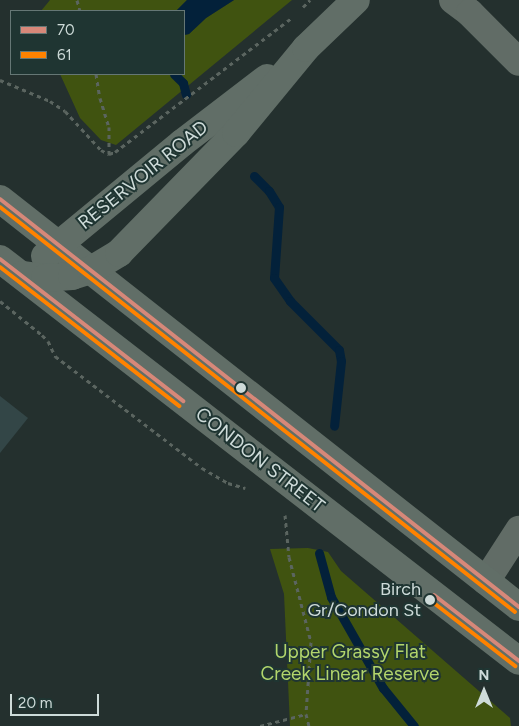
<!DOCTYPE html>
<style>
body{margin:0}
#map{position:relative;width:519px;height:726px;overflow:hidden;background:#24302e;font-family:Figtree,sans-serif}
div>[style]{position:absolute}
.green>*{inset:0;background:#405310}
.water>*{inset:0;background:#03213a}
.stream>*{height:9px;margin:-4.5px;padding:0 4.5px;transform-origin:4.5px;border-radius:4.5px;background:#03213a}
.building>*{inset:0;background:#334647}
.path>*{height:3px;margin-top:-1.5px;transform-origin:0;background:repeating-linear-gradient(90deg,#5b6560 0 4px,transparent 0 8px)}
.minor>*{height:28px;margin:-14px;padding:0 14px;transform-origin:14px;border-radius:14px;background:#616c66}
.secondary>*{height:28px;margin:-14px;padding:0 14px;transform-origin:14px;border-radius:14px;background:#616e67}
.bus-1>*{height:4px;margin:-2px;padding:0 2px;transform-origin:2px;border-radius:2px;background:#d78879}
.bus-2>*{height:4px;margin:-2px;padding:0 2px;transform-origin:2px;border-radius:2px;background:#ff8200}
.dots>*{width:14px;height:14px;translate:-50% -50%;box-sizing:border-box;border:2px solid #1f3532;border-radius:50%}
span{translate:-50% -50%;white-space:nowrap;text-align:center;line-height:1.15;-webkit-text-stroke:4px #1f3532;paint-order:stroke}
.bus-label{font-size:18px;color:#cedbd9}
.right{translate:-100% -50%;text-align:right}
.street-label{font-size:19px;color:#cedbd9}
.park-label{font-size:19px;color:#b2d56c}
.legend{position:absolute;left:10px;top:10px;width:175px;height:65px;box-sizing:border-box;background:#1f3532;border:1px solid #657775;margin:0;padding:6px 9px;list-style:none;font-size:15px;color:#cedbd9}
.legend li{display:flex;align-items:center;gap:10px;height:25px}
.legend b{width:25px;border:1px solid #657775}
.north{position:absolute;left:459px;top:666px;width:50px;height:50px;-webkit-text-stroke:4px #1f3532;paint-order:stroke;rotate:0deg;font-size:14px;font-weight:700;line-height:20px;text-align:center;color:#cedbd9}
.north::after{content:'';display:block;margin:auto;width:18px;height:22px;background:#cedbd9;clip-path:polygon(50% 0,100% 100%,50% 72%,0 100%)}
.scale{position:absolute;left:10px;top:694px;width:89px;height:22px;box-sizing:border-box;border:2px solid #cedbd9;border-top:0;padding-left:6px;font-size:15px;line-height:18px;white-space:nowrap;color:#cedbd9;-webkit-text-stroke:4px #1f3532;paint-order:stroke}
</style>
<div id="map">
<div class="green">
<div style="clip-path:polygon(50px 0,187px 0,176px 11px,41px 11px)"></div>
<div style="clip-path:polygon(234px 0,292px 0,116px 145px,101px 140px,80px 118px,60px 74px,184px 74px,184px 35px,189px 34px,206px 18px)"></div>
<div style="clip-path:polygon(308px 548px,328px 552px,341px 571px,510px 718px,511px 726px,290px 726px,284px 594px,270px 549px)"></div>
</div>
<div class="water">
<div style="clip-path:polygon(187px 0,234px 0,206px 18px,189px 34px,184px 35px,184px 11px,176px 11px)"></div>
</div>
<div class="stream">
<div style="left:174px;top:74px;width:13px;rotate:45deg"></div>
<div style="left:183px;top:83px;width:12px;rotate:76deg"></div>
<div style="left:254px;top:176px;width:21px;rotate:45deg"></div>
<div style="left:269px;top:191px;width:19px;rotate:58deg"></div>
<div style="left:279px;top:207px;width:71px;rotate:94deg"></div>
<div style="left:274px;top:278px;width:28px;rotate:55deg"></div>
<div style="left:290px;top:301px;width:69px;rotate:45deg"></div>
<div style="left:339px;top:350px;width:11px;rotate:80deg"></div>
<div style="left:341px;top:361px;width:65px;rotate:96.1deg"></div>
<div style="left:319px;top:553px;width:46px;rotate:74.7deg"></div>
<div style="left:331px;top:597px;width:105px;rotate:60.3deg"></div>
<div style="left:383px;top:688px;width:49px;rotate:50.8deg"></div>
</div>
<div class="building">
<div style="clip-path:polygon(0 396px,28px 418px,0 453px)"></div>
</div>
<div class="path">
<div style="left:77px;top:0;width:11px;rotate:75deg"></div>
<div style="left:303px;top:7px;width:10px;rotate:-45deg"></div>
<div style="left:96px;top:74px;width:24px;rotate:81deg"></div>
<div style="left:100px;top:98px;width:30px;rotate:73deg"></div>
<div style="left:109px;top:127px;width:27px;rotate:90deg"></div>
<div style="left:0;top:80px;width:54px;rotate:22.8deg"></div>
<div style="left:50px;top:101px;width:18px;rotate:34deg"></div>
<div style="left:65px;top:111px;width:53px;rotate:47.3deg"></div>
<div style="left:101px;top:150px;width:9px;rotate:27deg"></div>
<div style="left:109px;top:154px;width:6px;rotate:-18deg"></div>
<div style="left:115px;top:152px;width:223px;rotate:-37.2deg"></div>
<div style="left:0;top:301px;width:54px;rotate:39deg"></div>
<div style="left:42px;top:335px;width:8px;rotate:45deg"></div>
<div style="left:48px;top:341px;width:17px;rotate:65deg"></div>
<div style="left:55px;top:356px;width:185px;rotate:37.3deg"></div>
<div style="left:202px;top:468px;width:30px;rotate:30deg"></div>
<div style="left:228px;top:483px;width:18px;rotate:16deg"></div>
<div style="left:285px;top:515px;width:42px;rotate:84.6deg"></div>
<div style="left:289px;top:557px;width:88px;rotate:75.5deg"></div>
<div style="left:311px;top:642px;width:72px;rotate:94deg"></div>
<div style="left:306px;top:714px;width:12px;rotate:76deg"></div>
<div style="left:260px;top:726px;width:48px;rotate:-14.6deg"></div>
</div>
<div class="minor">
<div style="left:453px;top:0;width:21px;rotate:37deg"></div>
<div style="left:470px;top:13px;width:69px;rotate:45deg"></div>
<div style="left:486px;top:581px;width:61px;rotate:-57.1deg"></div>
</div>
<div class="secondary">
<div style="left:0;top:199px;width:660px;rotate:38.17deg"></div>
<div style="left:45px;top:256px;width:178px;rotate:-39.5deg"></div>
<div style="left:182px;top:143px;width:107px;rotate:-37.4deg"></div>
<div style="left:0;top:259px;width:656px;rotate:37.76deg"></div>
<div style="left:22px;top:275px;width:23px;rotate:7deg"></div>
<div style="left:45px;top:278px;width:27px;rotate:-4deg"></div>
<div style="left:72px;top:276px;width:20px;rotate:-18deg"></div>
<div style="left:91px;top:270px;width:33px;rotate:-31deg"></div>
<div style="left:119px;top:253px;width:168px;rotate:-45.7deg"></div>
<div style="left:236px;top:133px;width:110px;rotate:-50.5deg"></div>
<div style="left:306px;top:48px;width:69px;rotate:-43.8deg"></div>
</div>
<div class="bus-1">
<div style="left:0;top:199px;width:660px;rotate:38.17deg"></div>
<div style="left:0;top:259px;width:232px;rotate:37.8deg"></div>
<div style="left:434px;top:595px;width:108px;rotate:37.8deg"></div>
</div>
<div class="bus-2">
<div style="left:0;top:207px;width:655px;rotate:38.18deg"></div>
<div style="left:0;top:267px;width:227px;rotate:37.8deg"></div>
<div style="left:430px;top:600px;width:108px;rotate:37.8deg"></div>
</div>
<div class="dots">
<div style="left:241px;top:388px;background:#cedbd9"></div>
<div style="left:430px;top:600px;background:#cedbd9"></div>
</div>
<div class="bus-label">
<span class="right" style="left:421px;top:600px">Birch<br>Gr/Condon St</span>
</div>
<div class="street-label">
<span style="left:143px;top:175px;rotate:-39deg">RESERVOIR ROAD</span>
<span style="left:260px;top:460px;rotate:38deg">CONDON STREET</span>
</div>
<div class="park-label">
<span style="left:350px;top:663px">Upper Grassy Flat<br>Creek Linear Reserve</span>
</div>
<ul class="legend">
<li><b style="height:6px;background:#d78879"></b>70</li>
<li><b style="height:6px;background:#ff8200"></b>61</li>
</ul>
<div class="north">N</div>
<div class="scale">20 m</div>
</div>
